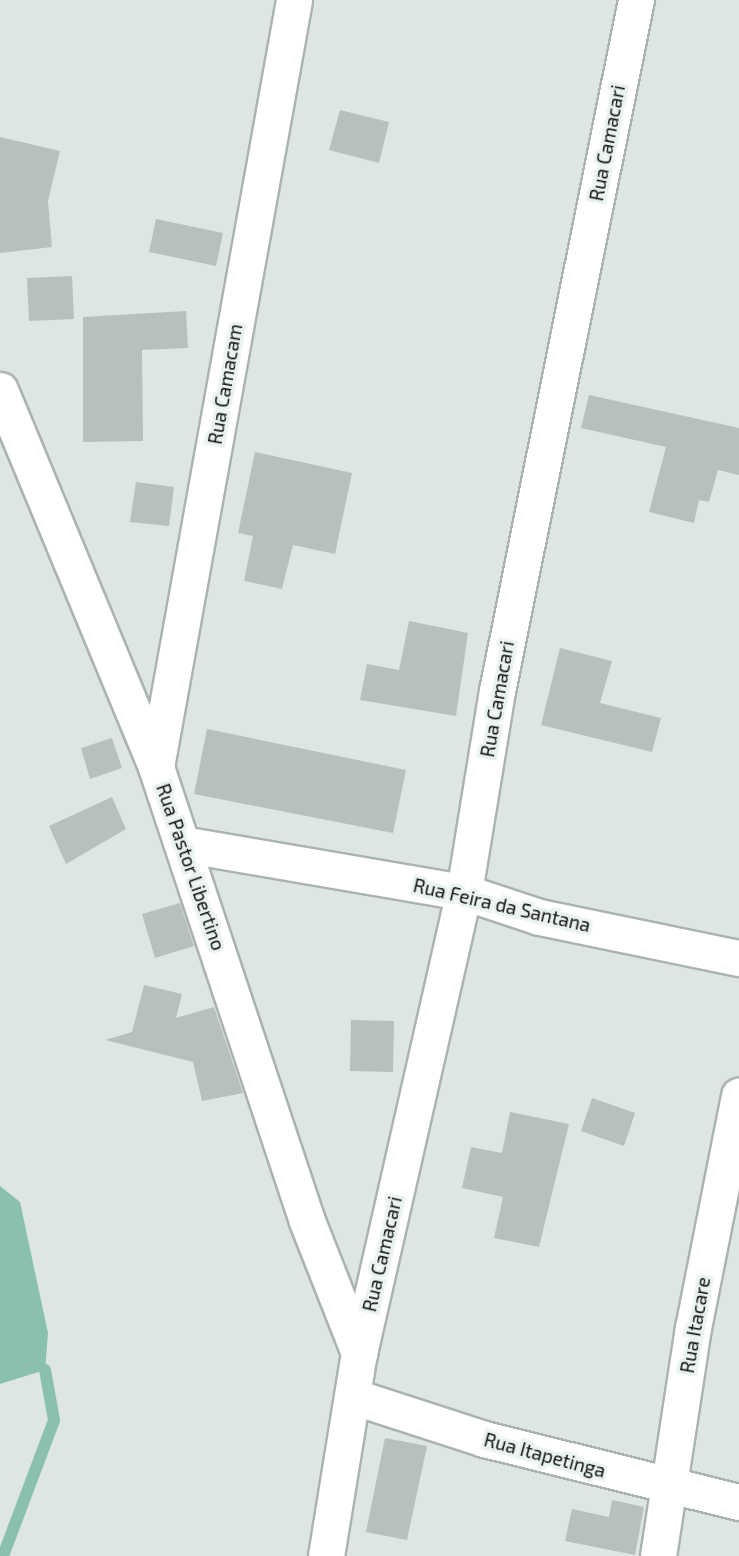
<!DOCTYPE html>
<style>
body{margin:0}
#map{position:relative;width:739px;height:1556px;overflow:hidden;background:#dde6e2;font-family:"Exo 2",sans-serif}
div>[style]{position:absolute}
.water>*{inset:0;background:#89c1ae}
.stream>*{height:12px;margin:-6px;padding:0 6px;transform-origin:6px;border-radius:6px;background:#89c1ae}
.building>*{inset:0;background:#b7c0bc}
.roads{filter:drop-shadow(2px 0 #abb3b0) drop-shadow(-2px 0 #abb3b0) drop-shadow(0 2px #abb3b0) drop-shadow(0 -2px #abb3b0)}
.minor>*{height:35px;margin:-17.5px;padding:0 17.5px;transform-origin:17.5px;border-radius:17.5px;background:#fff}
span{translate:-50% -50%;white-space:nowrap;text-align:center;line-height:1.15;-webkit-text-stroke:7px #eaf3f0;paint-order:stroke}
.street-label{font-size:19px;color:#0f1211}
</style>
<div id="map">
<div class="water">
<div style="clip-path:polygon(0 1186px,20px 1202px,48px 1333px,45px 1370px,0 1384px)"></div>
</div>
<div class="stream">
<div style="left:3px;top:1556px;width:145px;rotate:-69.4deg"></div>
<div style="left:54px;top:1420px;width:51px;rotate:-100.2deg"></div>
</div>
<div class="building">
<div style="clip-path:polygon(340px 110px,389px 122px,379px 163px,329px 150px)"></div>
<div style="clip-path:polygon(0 137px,60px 151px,48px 201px,52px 247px,0 253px)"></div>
<div style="clip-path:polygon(156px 219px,223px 233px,216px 266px,149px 252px)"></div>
<div style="clip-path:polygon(72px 276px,74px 319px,29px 321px,27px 278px)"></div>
<div style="clip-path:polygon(186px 311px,188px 348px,142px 350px,143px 441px,83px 442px,83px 317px)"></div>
<div style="clip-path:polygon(589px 395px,739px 428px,739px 475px,718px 470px,709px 502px,699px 500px,694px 523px,649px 512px,666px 447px,581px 428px)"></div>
<div style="clip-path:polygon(255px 452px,352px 473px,335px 554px,293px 545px,282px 589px,244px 581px,253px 536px,238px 533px)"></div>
<div style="clip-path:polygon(136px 482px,174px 487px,169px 526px,130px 522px)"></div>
<div style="clip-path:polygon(409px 621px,468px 633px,456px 716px,360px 700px,367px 664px,399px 670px)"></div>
<div style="clip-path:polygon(560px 648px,612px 661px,600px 703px,661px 718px,652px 752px,541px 725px)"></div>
<div style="clip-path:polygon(207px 729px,406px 770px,393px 833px,194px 794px)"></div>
<div style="clip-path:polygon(112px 738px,122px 768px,90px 779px,81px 748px)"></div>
<div style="clip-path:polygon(112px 797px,126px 829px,66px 864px,49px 826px)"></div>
<div style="clip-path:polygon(180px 903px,194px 946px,155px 958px,142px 914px)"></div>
<div style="clip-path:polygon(144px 985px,182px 994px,176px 1018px,214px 1007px,243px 1093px,202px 1101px,193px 1062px,105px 1040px,132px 1032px)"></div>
<div style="clip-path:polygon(351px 1020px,394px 1021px,393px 1072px,350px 1071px)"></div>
<div style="clip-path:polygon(592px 1098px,635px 1113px,624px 1146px,581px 1131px)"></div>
<div style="clip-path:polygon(510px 1112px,569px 1124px,539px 1247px,494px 1238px,503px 1197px,462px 1188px,471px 1147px,502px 1153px)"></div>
<div style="clip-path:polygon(385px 1438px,427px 1446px,407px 1540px,366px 1532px)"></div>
<div style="clip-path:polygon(612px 1500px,644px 1507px,635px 1555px,565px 1541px,572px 1509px,609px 1517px)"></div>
</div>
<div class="roads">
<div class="minor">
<div style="left:0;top:390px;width:408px;rotate:67.5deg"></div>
<div style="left:156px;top:767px;width:478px;rotate:71.6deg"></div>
<div style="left:307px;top:1221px;width:142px;rotate:68.5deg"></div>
<div style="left:156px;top:767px;width:779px;rotate:-79.8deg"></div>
<div style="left:182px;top:844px;width:286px;rotate:9.7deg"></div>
<div style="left:464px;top:892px;width:79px;rotate:18.4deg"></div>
<div style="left:539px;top:917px;width:204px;rotate:11.6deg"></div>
<div style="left:355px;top:1397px;width:136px;rotate:18deg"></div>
<div style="left:484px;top:1439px;width:263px;rotate:13.9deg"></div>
<div style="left:326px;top:1556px;width:206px;rotate:-80.8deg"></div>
<div style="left:359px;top:1353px;width:473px;rotate:-77.2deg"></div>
<div style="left:464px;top:892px;width:204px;rotate:-80.7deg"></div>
<div style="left:497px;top:691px;width:705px;rotate:-78.63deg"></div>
<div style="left:658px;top:1556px;width:231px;rotate:-81.3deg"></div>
<div style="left:693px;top:1328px;width:237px;rotate:-78.8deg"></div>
</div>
</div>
<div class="street-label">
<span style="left:607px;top:143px;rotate:-79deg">Rua Camacari</span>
<span style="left:225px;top:384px;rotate:-80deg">Rua Camacam</span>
<span style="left:497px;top:699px;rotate:-80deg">Rua Camacari</span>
<span style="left:191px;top:867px;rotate:71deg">Rua Pastor Libertino</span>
<span style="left:502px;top:905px;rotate:13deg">Rua Feira da Santana</span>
<span style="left:382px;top:1254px;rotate:-77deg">Rua Camacari</span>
<span style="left:695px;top:1325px;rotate:-80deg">Rua Itacare</span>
<span style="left:545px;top:1455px;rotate:15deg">Rua Itapetinga</span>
</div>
</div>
